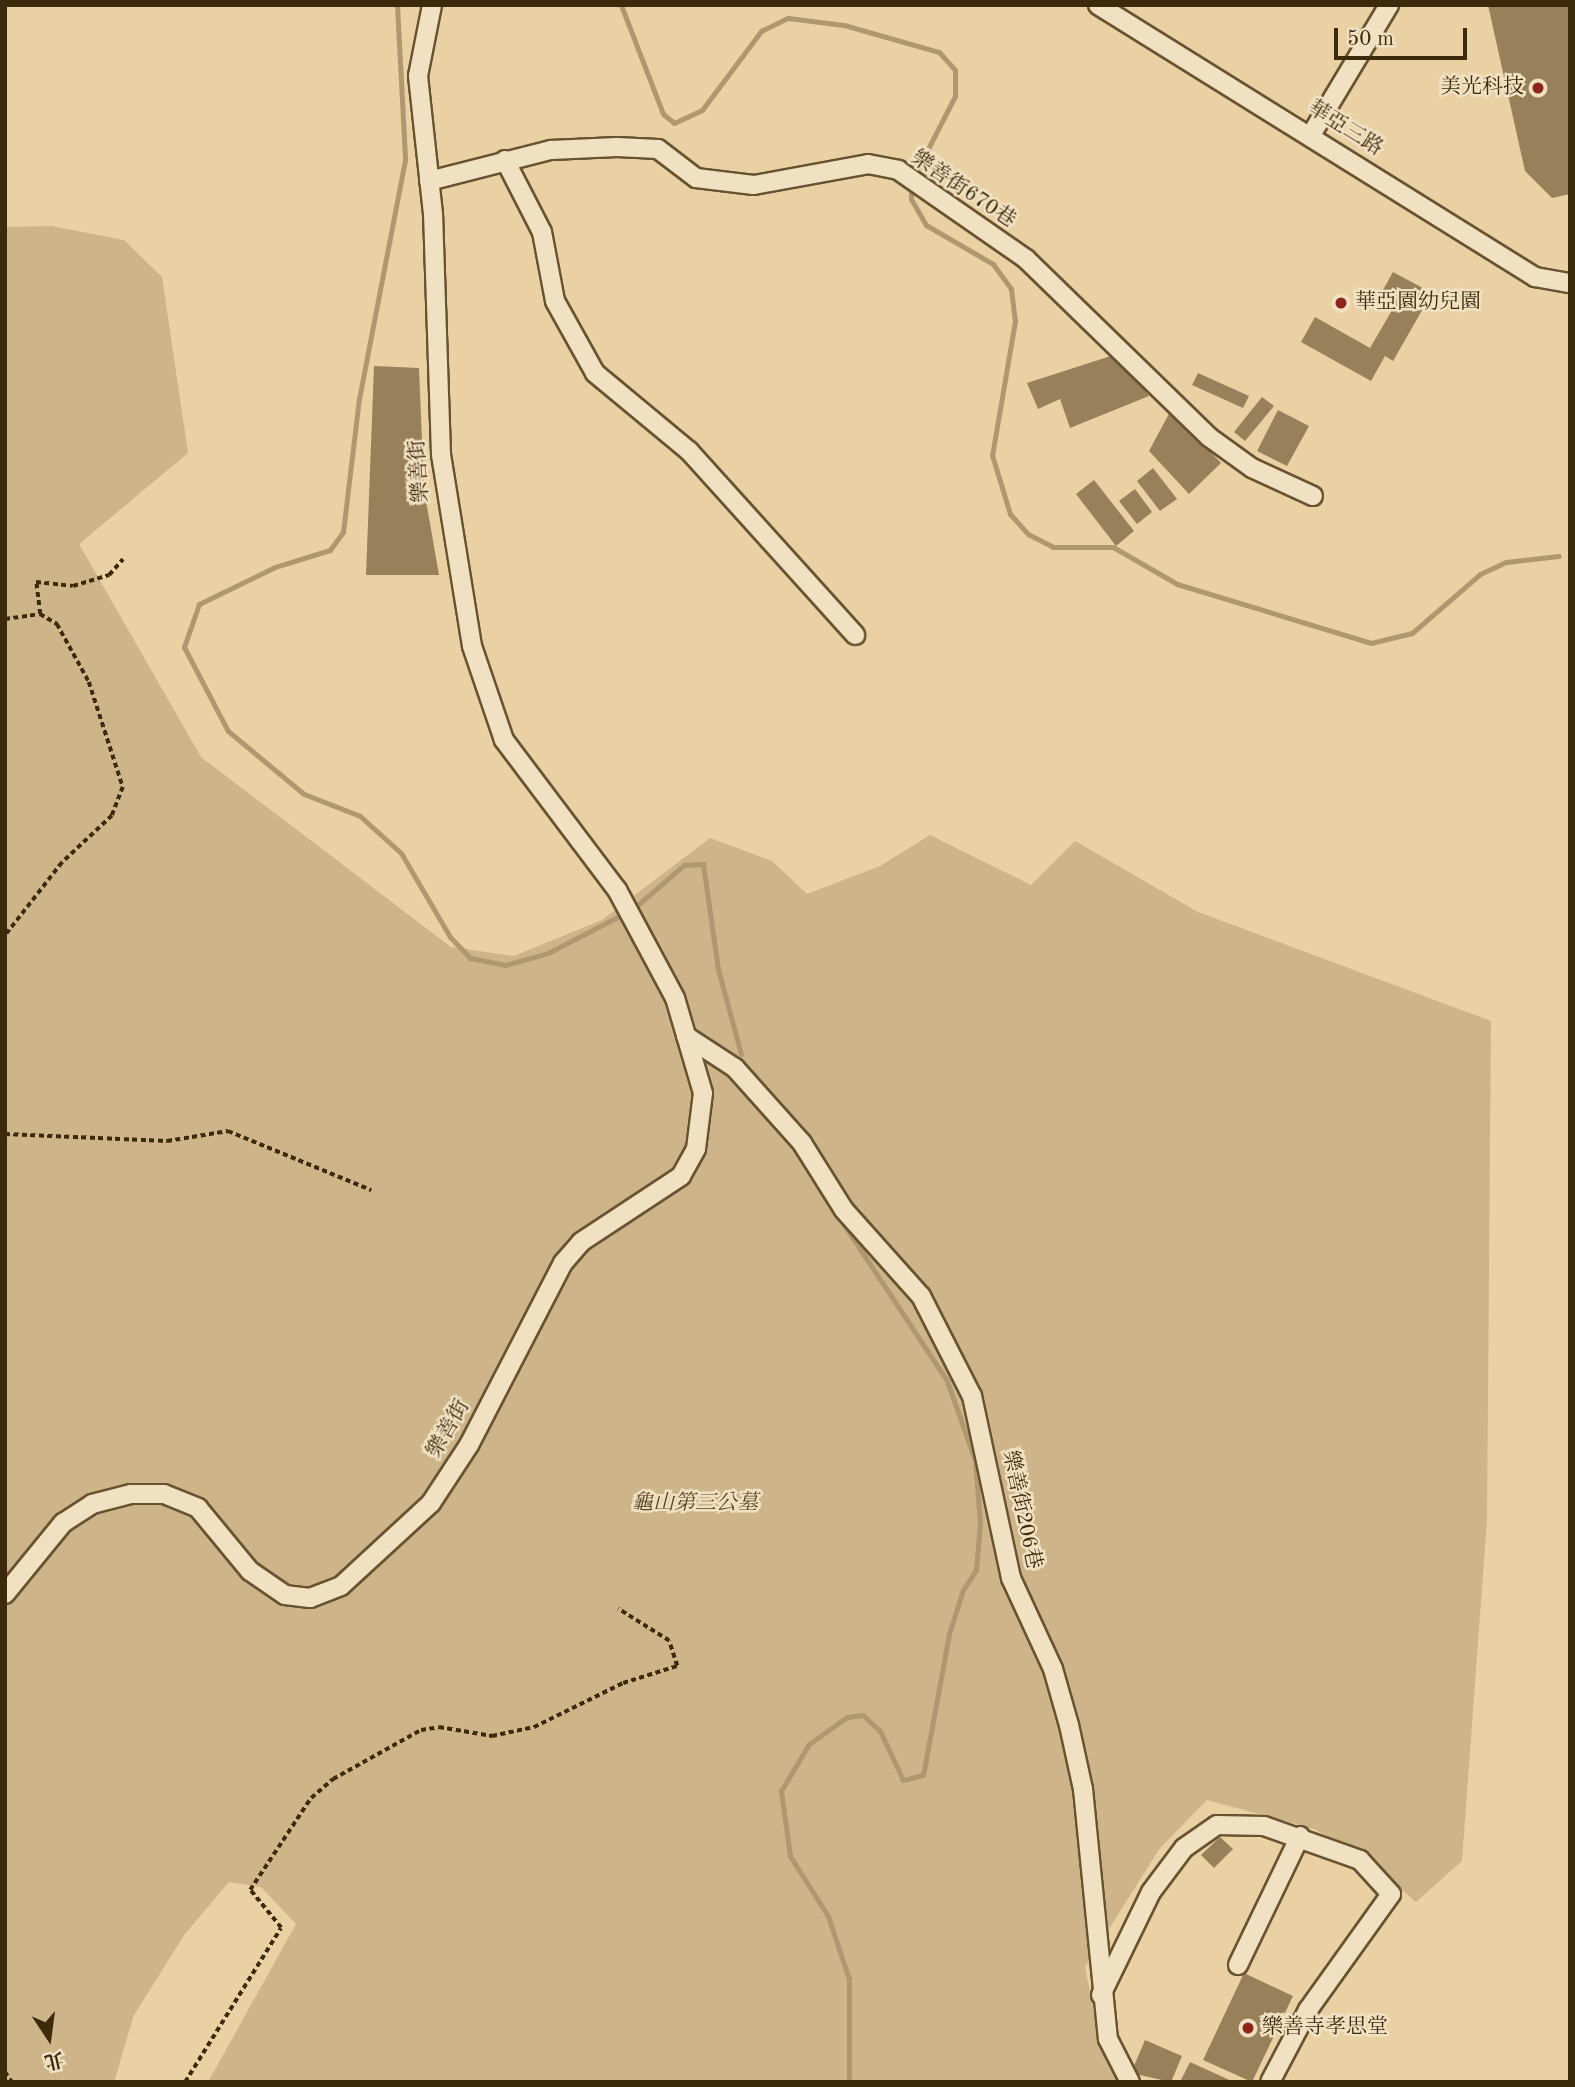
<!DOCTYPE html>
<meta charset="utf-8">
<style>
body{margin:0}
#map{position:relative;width:1575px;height:2087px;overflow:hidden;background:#ead1a3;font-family:"Old Standard TT","Noto Serif TC",serif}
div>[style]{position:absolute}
.green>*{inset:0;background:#cdb489}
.stream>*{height:5px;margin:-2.5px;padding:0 2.5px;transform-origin:2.5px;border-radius:2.5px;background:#af986f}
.building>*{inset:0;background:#97805a}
.path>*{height:3.5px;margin-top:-1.75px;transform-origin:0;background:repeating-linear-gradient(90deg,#3d290b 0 5px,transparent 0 8.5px)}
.roads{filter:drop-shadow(2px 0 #685331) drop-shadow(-2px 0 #685331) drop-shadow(0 2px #685331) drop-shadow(0 -2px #685331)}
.minor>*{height:18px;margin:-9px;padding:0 9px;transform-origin:9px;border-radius:9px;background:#f1e1c3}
.dots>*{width:19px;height:19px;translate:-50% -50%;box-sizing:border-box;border:4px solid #f1e1c3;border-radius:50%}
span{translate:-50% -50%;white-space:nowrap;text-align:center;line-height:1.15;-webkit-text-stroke:5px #f1e1c3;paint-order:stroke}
.poi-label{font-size:21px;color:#3d290b}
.right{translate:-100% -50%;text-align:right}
.left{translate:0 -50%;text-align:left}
.street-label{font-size:21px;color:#3d290b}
.park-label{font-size:21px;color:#5a4524;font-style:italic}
.frame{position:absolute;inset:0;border:7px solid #3d290b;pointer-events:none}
.north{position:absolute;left:14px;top:2003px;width:70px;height:70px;-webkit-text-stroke:5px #f1e1c3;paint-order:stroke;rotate:167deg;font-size:19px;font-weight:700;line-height:28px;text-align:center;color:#3d290b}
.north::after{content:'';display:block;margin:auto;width:24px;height:32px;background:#3d290b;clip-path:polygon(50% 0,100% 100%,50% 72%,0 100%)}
.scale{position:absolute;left:1334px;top:28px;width:133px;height:32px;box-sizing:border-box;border:4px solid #3d290b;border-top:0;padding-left:9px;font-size:21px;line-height:24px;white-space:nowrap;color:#3d290b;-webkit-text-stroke:5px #f1e1c3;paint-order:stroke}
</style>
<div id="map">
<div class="green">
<div style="clip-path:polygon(51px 226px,124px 240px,162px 277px,188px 453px,79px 544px,201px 757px,451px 947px,514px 956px,602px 920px,710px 838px,772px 861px,807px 894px,880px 866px,930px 835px,1031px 885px,1075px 841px,1198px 912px,1491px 1021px,1487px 1520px,1462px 1861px,1416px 1902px,1363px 1857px,1314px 1829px,1207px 1800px,1160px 1848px,1085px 1967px,1099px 2037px,1118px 2082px,208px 2082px,296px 1924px,261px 1887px,229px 1882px,185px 1934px,134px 2015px,114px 2082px,5px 2082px,5px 227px)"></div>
</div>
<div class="stream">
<div style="left:397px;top:5px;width:155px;rotate:87deg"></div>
<div style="left:405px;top:160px;width:242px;rotate:100.9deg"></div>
<div style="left:359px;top:398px;width:135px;rotate:96.8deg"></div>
<div style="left:343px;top:532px;width:22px;rotate:126deg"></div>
<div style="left:330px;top:550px;width:58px;rotate:162.8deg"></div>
<div style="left:275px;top:567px;width:85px;rotate:154deg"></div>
<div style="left:199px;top:604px;width:46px;rotate:109.2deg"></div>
<div style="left:184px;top:647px;width:95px;rotate:62.4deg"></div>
<div style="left:228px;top:731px;width:99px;rotate:39.7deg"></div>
<div style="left:304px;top:794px;width:60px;rotate:21.4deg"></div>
<div style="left:360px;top:816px;width:55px;rotate:42.1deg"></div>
<div style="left:401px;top:853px;width:97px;rotate:59.7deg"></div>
<div style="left:450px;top:937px;width:29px;rotate:46deg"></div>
<div style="left:470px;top:958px;width:36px;rotate:11deg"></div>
<div style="left:505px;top:965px;width:45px;rotate:-15.6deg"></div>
<div style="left:548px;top:953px;width:96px;rotate:-27.4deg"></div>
<div style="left:633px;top:909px;width:67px;rotate:-40.8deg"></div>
<div style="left:684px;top:865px;width:19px;rotate:-3deg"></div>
<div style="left:703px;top:864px;width:106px;rotate:81.9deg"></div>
<div style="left:718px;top:969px;width:88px;rotate:74.9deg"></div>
<div style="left:621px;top:5px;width:117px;rotate:68.9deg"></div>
<div style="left:663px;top:114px;width:14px;rotate:39deg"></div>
<div style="left:674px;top:123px;width:31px;rotate:-25deg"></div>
<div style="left:702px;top:110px;width:99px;rotate:-53.2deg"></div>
<div style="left:761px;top:31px;width:30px;rotate:-26deg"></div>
<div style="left:788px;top:18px;width:56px;rotate:7.1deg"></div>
<div style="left:844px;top:25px;width:99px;rotate:15.9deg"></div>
<div style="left:939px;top:52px;width:24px;rotate:48deg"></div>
<div style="left:955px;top:70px;width:26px;rotate:90deg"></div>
<div style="left:955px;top:96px;width:90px;rotate:117.1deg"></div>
<div style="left:911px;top:185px;width:14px;rotate:90deg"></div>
<div style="left:911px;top:199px;width:30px;rotate:60deg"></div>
<div style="left:926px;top:225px;width:78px;rotate:30.2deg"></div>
<div style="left:993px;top:264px;width:31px;rotate:54deg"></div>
<div style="left:1011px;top:289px;width:32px;rotate:83deg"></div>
<div style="left:1015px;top:321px;width:136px;rotate:99.7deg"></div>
<div style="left:992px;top:455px;width:62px;rotate:73deg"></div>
<div style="left:1010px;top:514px;width:27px;rotate:48deg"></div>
<div style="left:1028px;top:534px;width:28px;rotate:27deg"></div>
<div style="left:1053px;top:547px;width:60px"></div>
<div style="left:1113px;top:547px;width:74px;rotate:30deg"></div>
<div style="left:1177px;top:584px;width:203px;rotate:16.9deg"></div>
<div style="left:1371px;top:643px;width:42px;rotate:-13.7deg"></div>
<div style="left:1412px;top:633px;width:90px;rotate:-40.9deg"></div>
<div style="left:1480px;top:574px;width:29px;rotate:-25deg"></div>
<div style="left:1506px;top:562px;width:53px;rotate:-6.5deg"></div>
<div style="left:792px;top:1145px;width:62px;rotate:56.8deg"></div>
<div style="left:837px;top:1214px;width:200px;rotate:56.6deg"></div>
<div style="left:947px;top:1381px;width:84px;rotate:70.5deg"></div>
<div style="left:975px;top:1460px;width:63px;rotate:85.5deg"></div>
<div style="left:980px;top:1523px;width:47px;rotate:94.9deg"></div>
<div style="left:976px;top:1570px;width:24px;rotate:123deg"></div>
<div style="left:963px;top:1590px;width:46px;rotate:107.7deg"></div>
<div style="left:949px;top:1634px;width:143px;rotate:100.4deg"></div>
<div style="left:923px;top:1775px;width:21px;rotate:166deg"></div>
<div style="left:903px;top:1780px;width:54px;rotate:-115.1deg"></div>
<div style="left:880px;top:1731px;width:23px;rotate:-137deg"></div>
<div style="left:863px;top:1715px;width:16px;rotate:173deg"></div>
<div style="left:847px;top:1717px;width:47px;rotate:144.6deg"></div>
<div style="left:809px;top:1744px;width:55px;rotate:120.8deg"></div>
<div style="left:781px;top:1791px;width:66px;rotate:82.1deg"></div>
<div style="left:790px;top:1856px;width:71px;rotate:57.7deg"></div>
<div style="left:828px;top:1916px;width:66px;rotate:71.6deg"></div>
<div style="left:849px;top:1979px;width:103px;rotate:90deg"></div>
</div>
<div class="building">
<div style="clip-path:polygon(1488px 5px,1570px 5px,1570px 194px,1552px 198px,1525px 171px)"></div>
<div style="clip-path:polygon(1393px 272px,1432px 293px,1393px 361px,1385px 356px,1371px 381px,1301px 342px,1315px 317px,1370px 348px,1395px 305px,1379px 297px)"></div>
<div style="clip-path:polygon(1117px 354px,1149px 396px,1070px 428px,1060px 399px,1038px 409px,1027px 383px)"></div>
<div style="clip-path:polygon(374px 366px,419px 368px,424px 489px,439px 575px,366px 575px)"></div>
<div style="clip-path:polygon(1198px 373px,1249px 396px,1243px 408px,1192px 385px)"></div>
<div style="clip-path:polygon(1262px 397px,1274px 406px,1245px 441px,1234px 432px)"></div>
<div style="clip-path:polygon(1171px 410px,1221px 463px,1189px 494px,1149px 451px)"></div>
<div style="clip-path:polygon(1278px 410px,1309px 426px,1287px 466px,1257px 451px)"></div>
<div style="clip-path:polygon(1153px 468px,1177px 499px,1160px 511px,1137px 481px)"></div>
<div style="clip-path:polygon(1094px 480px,1134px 531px,1116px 546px,1076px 494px)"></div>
<div style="clip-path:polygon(1135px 489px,1152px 512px,1137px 524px,1119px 501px)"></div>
<div style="clip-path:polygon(1220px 1837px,1233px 1849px,1214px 1868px,1201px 1855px)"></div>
<div style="clip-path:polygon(1244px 1973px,1293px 1996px,1252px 2082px,1203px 2060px)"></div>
<div style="clip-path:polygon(1145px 2040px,1182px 2056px,1171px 2082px,1131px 2073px)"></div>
<div style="clip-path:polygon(1190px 2062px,1234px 2082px,1180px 2082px)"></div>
</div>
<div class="path">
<div style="left:40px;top:614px;width:32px;rotate:-97deg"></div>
<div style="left:36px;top:582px;width:37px;rotate:6deg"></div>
<div style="left:73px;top:586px;width:38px;rotate:-17deg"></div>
<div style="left:109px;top:575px;width:21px;rotate:-49deg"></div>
<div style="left:5px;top:619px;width:35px;rotate:-8deg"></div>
<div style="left:40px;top:614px;width:20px;rotate:30deg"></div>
<div style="left:57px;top:624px;width:66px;rotate:61.1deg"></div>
<div style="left:89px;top:682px;width:110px;rotate:72.1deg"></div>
<div style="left:123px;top:787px;width:31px;rotate:111deg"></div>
<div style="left:112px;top:816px;width:69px;rotate:136.8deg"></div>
<div style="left:62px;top:863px;width:93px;rotate:128deg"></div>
<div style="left:5px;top:1134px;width:162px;rotate:2.5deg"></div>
<div style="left:167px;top:1141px;width:62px;rotate:-9.3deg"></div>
<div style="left:228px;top:1131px;width:155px;rotate:22.4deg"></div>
<div style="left:5px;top:2072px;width:12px;rotate:55deg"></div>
<div style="left:185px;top:2082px;width:181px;rotate:-58.1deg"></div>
<div style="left:281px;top:1928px;width:49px;rotate:-129.2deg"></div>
<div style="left:250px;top:1890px;width:110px;rotate:-56.5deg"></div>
<div style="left:311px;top:1798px;width:29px;rotate:-41deg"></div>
<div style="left:333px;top:1779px;width:101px;rotate:-29.1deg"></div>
<div style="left:421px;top:1730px;width:18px;rotate:-9deg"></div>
<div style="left:439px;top:1727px;width:54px;rotate:9.6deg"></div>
<div style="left:492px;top:1736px;width:43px;rotate:-12.1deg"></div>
<div style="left:534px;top:1727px;width:99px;rotate:-26.3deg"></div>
<div style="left:623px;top:1683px;width:57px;rotate:-17.5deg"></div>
<div style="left:677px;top:1666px;width:26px;rotate:-108deg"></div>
<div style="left:669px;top:1641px;width:60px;rotate:-147.9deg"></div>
</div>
<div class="roads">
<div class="minor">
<div style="left:1098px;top:5px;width:515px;rotate:31.9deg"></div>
<div style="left:1535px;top:277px;width:36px;rotate:10deg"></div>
<div style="left:1311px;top:135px;width:152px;rotate:-59deg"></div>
<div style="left:505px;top:160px;width:81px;rotate:62.8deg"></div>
<div style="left:542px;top:232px;width:70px;rotate:79.3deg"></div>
<div style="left:555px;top:301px;width:82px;rotate:60.9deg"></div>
<div style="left:595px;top:373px;width:122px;rotate:39.7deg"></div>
<div style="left:689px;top:451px;width:248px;rotate:47.9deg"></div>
<div style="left:429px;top:181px;width:126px;rotate:-14.3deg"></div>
<div style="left:551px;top:150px;width:66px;rotate:-2.6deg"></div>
<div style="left:617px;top:147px;width:41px;rotate:2.8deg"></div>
<div style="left:658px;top:149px;width:48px;rotate:37.3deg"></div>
<div style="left:696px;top:178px;width:58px;rotate:6.9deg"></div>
<div style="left:754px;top:185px;width:116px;rotate:-10.4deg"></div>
<div style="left:868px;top:164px;width:31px;rotate:11deg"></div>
<div style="left:898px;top:170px;width:156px;rotate:34.8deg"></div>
<div style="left:1026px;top:259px;width:255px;rotate:44.2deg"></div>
<div style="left:1209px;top:437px;width:53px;rotate:35.8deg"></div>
<div style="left:1252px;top:468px;width:67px;rotate:24.7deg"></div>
<div style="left:686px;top:1036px;width:59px;rotate:33.1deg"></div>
<div style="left:735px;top:1068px;width:101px;rotate:48.2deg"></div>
<div style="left:802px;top:1143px;width:79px;rotate:57.9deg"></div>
<div style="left:844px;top:1210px;width:115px;rotate:48.2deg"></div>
<div style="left:921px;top:1296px;width:112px;rotate:63deg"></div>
<div style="left:972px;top:1396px;width:186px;rotate:77.9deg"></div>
<div style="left:1011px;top:1578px;width:100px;rotate:65.2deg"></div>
<div style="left:1053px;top:1669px;width:58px;rotate:74.1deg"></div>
<div style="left:1069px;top:1725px;width:66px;rotate:77.7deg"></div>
<div style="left:1083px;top:1789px;width:251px;rotate:84.3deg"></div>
<div style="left:1108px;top:2039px;width:48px;rotate:62.9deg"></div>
<div style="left:5px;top:1594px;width:92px;rotate:-50.8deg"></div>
<div style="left:63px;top:1523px;width:35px;rotate:-33deg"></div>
<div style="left:92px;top:1504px;width:40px;rotate:-14.4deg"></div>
<div style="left:131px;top:1494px;width:33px"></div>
<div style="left:164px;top:1494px;width:37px;rotate:22deg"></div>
<div style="left:198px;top:1508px;width:82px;rotate:50.5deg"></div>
<div style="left:250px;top:1571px;width:42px;rotate:34.4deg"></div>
<div style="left:285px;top:1595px;width:25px;rotate:7deg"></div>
<div style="left:310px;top:1598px;width:33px;rotate:-21deg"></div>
<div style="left:341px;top:1586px;width:122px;rotate:-42.7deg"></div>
<div style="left:431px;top:1503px;width:69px;rotate:-56.8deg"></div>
<div style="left:469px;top:1445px;width:205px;rotate:-62.7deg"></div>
<div style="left:563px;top:1263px;width:28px;rotate:-49deg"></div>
<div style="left:581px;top:1242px;width:120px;rotate:-33.4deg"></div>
<div style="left:681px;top:1176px;width:31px;rotate:-61deg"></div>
<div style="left:696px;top:1149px;width:56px;rotate:-82.9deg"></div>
<div style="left:703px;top:1093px;width:99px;rotate:-106.4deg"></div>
<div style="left:675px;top:998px;width:123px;rotate:-118.2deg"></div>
<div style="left:617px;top:890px;width:188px;rotate:-127deg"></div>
<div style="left:504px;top:740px;width:99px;rotate:-108.8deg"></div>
<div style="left:472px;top:646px;width:194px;rotate:-99.2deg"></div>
<div style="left:441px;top:454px;width:240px;rotate:-91.9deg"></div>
<div style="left:433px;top:214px;width:139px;rotate:-96.2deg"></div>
<div style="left:418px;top:76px;width:72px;rotate:-78.8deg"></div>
<div style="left:1238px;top:1965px;width:143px;rotate:-64.3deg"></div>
<div style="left:1101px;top:1995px;width:114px;rotate:-64.1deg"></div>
<div style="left:1151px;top:1892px;width:55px;rotate:-53.1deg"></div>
<div style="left:1184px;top:1848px;width:40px;rotate:-34.9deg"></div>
<div style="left:1217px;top:1825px;width:47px;rotate:1.2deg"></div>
<div style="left:1264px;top:1826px;width:102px;rotate:19.5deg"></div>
<div style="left:1360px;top:1860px;width:46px;rotate:47.6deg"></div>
<div style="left:1391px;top:1894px;width:143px;rotate:125.6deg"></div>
<div style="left:1308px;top:2010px;width:81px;rotate:117.8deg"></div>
</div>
</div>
<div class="dots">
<div style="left:1538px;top:88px;background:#8f2418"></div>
<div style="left:1341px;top:303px;background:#8f2418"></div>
<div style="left:1248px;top:2028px;background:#8f2418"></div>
</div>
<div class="poi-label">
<span class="right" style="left:1524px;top:88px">美光科技</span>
<span class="left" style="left:1355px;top:303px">華亞園幼兒園</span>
<span class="left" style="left:1262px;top:2028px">樂善寺孝思堂</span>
</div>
<div class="street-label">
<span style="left:1345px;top:129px;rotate:32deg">華亞三路</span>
<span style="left:963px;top:190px;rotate:34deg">樂善街670巷</span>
<span style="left:420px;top:471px;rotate:-94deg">樂善街</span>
<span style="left:449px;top:1429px;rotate:-60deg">樂善街</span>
<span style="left:1021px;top:1510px;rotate:78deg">樂善街206巷</span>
</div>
<div class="park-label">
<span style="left:695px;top:1504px">龜山第三公墓</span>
</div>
<div class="frame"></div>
<div class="north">北</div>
<div class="scale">50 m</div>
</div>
